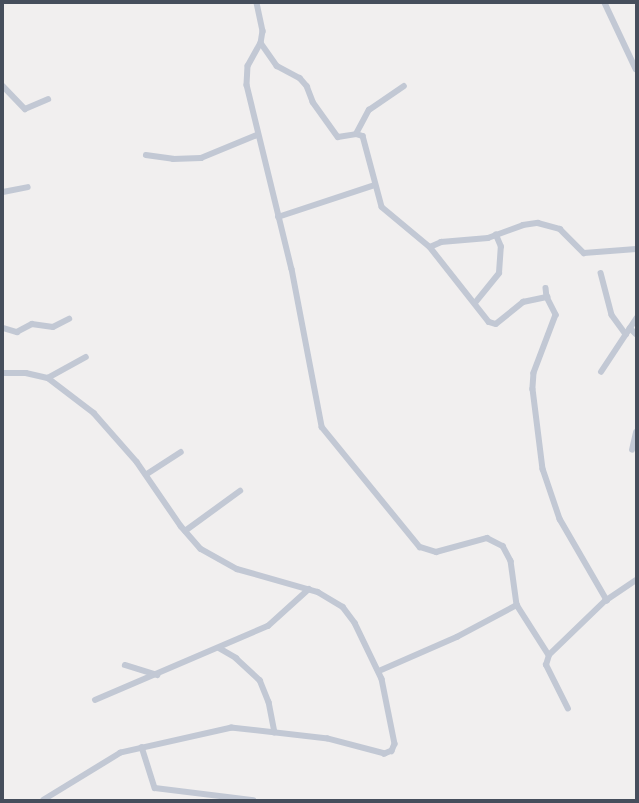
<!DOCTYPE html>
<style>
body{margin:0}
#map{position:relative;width:639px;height:803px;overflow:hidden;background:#f1efef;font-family:Raleway,sans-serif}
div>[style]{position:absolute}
.minor>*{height:5.5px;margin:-2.75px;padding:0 2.75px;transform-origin:2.75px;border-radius:2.75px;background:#c2c8d4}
span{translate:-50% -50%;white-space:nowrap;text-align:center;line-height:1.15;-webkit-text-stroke:3.5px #fff;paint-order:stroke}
.frame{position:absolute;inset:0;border:4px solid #464e5c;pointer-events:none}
</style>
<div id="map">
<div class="minor">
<div style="left:257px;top:3px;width:29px;rotate:78deg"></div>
<div style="left:263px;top:31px;width:12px;rotate:99deg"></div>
<div style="left:261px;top:43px;width:26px;rotate:119deg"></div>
<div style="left:248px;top:66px;width:19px;rotate:93deg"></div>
<div style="left:247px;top:85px;width:189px;rotate:76.3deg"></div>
<div style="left:292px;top:269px;width:161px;rotate:79.2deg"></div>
<div style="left:322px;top:427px;width:155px;rotate:50.8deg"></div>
<div style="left:420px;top:547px;width:17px;rotate:17deg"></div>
<div style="left:436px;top:552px;width:53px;rotate:-15.4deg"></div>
<div style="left:487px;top:538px;width:18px;rotate:27deg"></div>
<div style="left:503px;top:546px;width:17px;rotate:62deg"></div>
<div style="left:511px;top:561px;width:44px;rotate:82.2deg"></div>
<div style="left:517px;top:605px;width:59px;rotate:57.4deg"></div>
<div style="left:605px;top:3px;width:73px;rotate:64.8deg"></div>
<div style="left:261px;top:43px;width:28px;rotate:55deg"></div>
<div style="left:277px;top:66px;width:26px;rotate:28deg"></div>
<div style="left:300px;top:78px;width:11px;rotate:49deg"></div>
<div style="left:307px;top:86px;width:17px;rotate:69deg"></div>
<div style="left:313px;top:102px;width:43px;rotate:54.5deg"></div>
<div style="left:338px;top:137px;width:18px;rotate:-9deg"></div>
<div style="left:356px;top:134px;width:7px;rotate:16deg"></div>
<div style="left:363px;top:136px;width:73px;rotate:75deg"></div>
<div style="left:382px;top:207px;width:62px;rotate:39.8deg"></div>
<div style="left:430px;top:247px;width:95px;rotate:51.8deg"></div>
<div style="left:489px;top:322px;width:7px;rotate:16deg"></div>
<div style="left:496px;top:324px;width:35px;rotate:-39deg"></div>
<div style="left:523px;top:302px;width:25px;rotate:-12deg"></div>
<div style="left:3px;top:86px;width:32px;rotate:46deg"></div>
<div style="left:25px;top:109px;width:25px;rotate:-23deg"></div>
<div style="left:356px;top:134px;width:27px;rotate:-62deg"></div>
<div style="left:369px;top:110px;width:42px;rotate:-34.4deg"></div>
<div style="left:146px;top:155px;width:27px;rotate:8deg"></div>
<div style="left:173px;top:159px;width:28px;rotate:-2deg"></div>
<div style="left:201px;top:158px;width:61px;rotate:-22.3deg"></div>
<div style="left:3px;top:192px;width:25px;rotate:-11deg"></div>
<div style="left:278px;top:217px;width:102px;rotate:-18.3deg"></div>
<div style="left:430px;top:247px;width:12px;rotate:-24deg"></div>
<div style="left:441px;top:242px;width:47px;rotate:-4.9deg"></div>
<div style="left:488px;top:238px;width:37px;rotate:-20deg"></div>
<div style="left:523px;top:225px;width:15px;rotate:-8deg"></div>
<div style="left:538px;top:223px;width:23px;rotate:15deg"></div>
<div style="left:560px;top:229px;width:34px;rotate:45deg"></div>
<div style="left:584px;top:253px;width:52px;rotate:-4.4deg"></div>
<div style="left:601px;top:273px;width:43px;rotate:75.3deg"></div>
<div style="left:612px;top:315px;width:24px;rotate:54deg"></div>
<div style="left:546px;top:288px;width:9px;rotate:84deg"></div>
<div style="left:547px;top:297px;width:20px;rotate:63deg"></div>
<div style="left:556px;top:315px;width:62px;rotate:110.8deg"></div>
<div style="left:534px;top:373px;width:16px;rotate:94deg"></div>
<div style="left:533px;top:389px;width:81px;rotate:82.9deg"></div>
<div style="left:543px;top:469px;width:53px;rotate:71.2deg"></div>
<div style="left:560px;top:519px;width:94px;rotate:59.9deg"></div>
<div style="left:475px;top:303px;width:38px;rotate:-51deg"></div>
<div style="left:499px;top:273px;width:26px;rotate:-86deg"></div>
<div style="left:501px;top:247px;width:13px;rotate:-113deg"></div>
<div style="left:3px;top:328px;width:15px;rotate:16deg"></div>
<div style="left:17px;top:332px;width:17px;rotate:-28deg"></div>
<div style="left:32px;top:324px;width:21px;rotate:8deg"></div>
<div style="left:53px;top:327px;width:18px;rotate:-27deg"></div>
<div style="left:630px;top:328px;width:8px;rotate:45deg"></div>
<div style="left:601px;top:372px;width:64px;rotate:-56.6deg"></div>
<div style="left:3px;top:373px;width:23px"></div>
<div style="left:26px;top:373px;width:23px;rotate:13deg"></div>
<div style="left:48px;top:378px;width:58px;rotate:37.3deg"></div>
<div style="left:94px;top:413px;width:65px;rotate:48.7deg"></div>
<div style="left:137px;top:462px;width:78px;rotate:55.5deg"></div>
<div style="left:181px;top:526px;width:30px;rotate:49deg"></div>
<div style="left:201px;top:549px;width:41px;rotate:29.1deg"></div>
<div style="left:237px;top:569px;width:84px;rotate:15.9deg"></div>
<div style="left:318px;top:592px;width:29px;rotate:31deg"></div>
<div style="left:343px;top:607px;width:20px;rotate:53deg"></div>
<div style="left:355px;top:623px;width:62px;rotate:64.3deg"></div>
<div style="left:382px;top:679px;width:66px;rotate:78.7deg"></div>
<div style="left:395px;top:744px;width:8px;rotate:113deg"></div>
<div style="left:392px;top:751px;width:8px;rotate:157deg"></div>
<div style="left:385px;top:754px;width:59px;rotate:-165.3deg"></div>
<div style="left:328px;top:739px;width:97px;rotate:-173.5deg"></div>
<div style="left:232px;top:728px;width:114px;rotate:167.3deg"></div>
<div style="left:121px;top:753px;width:90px;rotate:148.6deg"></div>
<div style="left:48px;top:378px;width:43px;rotate:-28.9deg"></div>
<div style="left:632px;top:450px;width:18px;rotate:-77deg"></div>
<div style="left:147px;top:474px;width:40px;rotate:-32.9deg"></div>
<div style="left:185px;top:531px;width:68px;rotate:-36deg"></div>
<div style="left:219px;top:648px;width:20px;rotate:30deg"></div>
<div style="left:236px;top:658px;width:33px;rotate:43deg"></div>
<div style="left:260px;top:680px;width:24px;rotate:68deg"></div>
<div style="left:269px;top:702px;width:31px;rotate:79deg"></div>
<div style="left:125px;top:665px;width:34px;rotate:17deg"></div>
<div style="left:379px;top:671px;width:85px;rotate:-23.6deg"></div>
<div style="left:457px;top:637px;width:68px;rotate:-28.1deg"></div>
<div style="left:95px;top:700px;width:188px;rotate:-23.2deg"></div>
<div style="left:268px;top:626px;width:55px;rotate:-42.1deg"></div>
<div style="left:568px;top:709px;width:49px;rotate:-116.6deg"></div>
<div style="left:546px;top:665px;width:10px;rotate:-73deg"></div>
<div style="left:549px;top:655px;width:78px;rotate:-44deg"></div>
<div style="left:605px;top:601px;width:37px;rotate:-34deg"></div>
<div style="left:142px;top:747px;width:43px;rotate:72.4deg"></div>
<div style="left:155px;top:788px;width:99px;rotate:7deg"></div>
</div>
<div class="frame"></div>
</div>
